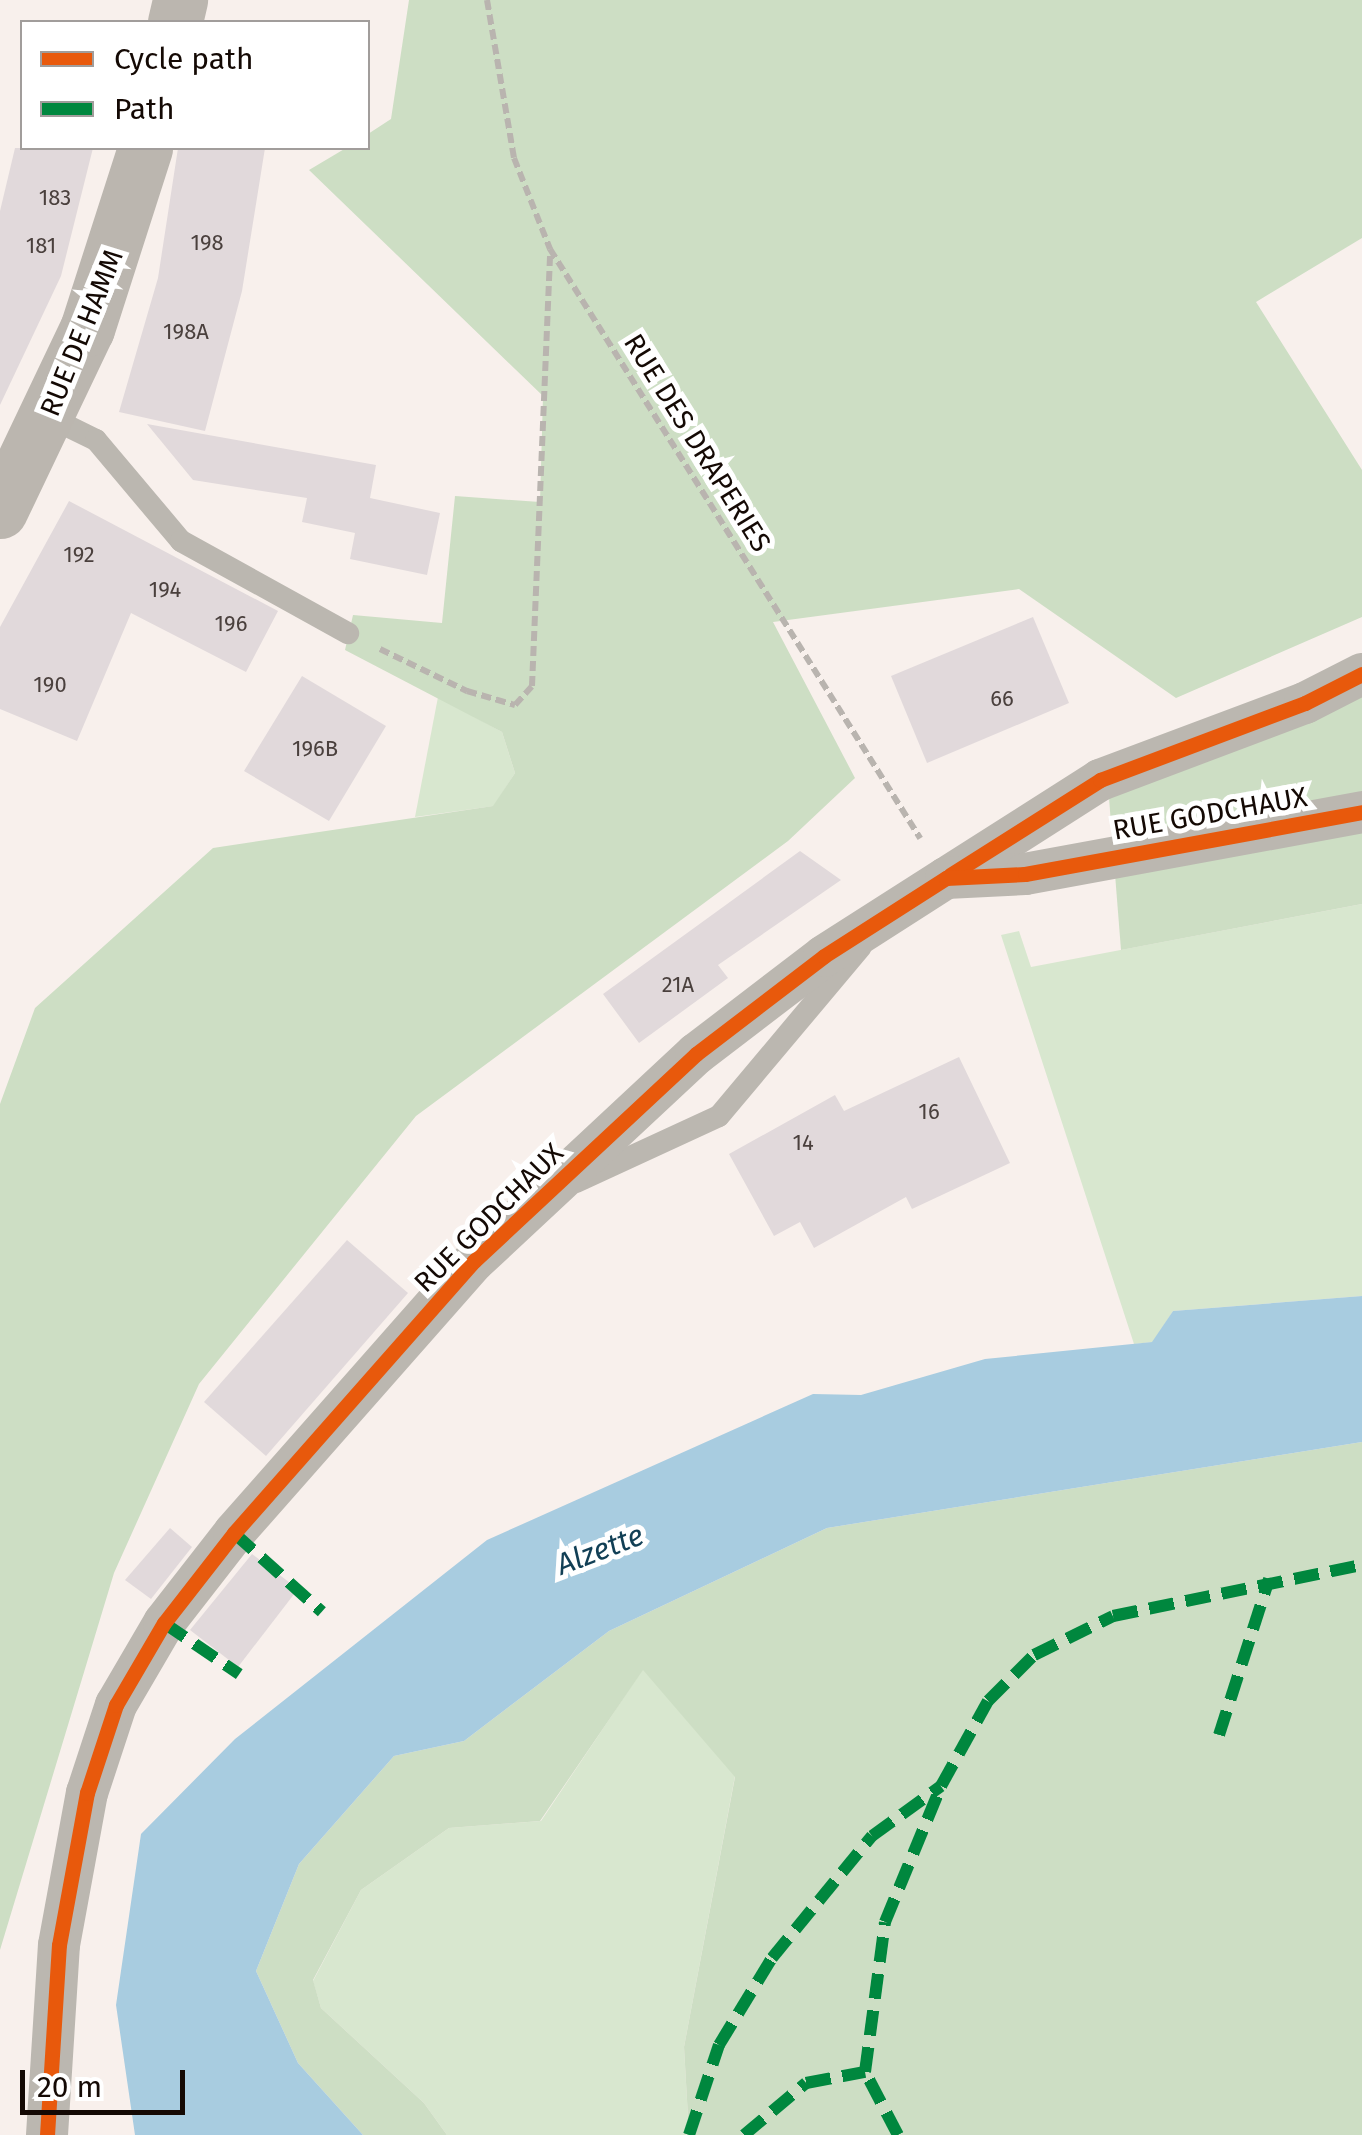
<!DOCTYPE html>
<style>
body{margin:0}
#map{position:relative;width:1362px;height:2135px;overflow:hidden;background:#f8f0ec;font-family:"Fira Sans",sans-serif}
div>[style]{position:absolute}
.green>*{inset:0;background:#d8e7cf}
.forest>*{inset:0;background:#cddec4}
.water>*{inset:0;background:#a8cce0}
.building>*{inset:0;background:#e1d9db}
.path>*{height:6px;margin-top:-3px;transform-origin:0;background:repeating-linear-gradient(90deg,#b9b4af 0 10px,transparent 0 15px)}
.lane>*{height:22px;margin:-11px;padding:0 11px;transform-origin:11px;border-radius:11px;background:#bbb7b0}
.street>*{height:42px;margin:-21px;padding:0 21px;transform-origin:21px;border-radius:21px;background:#bbb7b0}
.secondary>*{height:55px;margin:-27.5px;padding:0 27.5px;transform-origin:27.5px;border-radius:27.5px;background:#bbb6af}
.quiet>*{height:12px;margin-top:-6px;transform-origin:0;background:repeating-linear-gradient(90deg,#00873e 0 25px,transparent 0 37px)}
.cycleway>*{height:15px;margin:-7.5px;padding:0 7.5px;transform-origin:7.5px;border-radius:7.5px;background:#e8590c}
span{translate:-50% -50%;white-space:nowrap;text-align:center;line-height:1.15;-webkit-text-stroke:10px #fff;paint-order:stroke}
.number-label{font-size:22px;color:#4a403d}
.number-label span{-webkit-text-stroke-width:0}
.street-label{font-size:28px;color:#140904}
.water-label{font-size:30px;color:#113f55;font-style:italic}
.legend{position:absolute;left:20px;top:20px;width:350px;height:130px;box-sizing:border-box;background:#fff;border:2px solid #a19d9b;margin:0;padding:12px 18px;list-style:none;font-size:30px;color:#140904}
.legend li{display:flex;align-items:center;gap:20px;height:50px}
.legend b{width:50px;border:2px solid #a19d9b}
.scale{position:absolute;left:20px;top:2070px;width:165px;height:45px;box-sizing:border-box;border:5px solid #140904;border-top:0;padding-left:12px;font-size:30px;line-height:35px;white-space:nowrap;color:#140904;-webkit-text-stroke:8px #fff;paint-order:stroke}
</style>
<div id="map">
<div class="green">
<div style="clip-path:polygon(438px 697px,502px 732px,515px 773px,494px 806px,415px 817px)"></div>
<div style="clip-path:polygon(1362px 904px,1362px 1296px,1173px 1311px,1153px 1342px,1134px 1344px,1001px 935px,1019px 931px,1031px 967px)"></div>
<div style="clip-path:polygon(643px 1669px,735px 1776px,684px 2047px,689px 2135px,447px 2135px,424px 2103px,321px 2008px,313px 1981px,361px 1890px,449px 1828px,541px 1821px)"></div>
</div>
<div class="forest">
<div style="clip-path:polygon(409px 0,1362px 0,1362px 238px,1256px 302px,1362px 470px,1362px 617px,1176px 698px,1019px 589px,773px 622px,855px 778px,788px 841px,416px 1116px,199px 1384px,114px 1573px,0 1950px,0 1104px,35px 1008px,213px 848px,493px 806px,515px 773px,502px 732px,345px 650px,353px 615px,442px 623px,455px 496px,540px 502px,543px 396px,309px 170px,346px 148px,368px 148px,368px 134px,391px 119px)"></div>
<div style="clip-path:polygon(1362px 696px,1362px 904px,1121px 950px,1109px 798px)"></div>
<div style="clip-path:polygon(1362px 1442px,1362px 2135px,689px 2135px,684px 2047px,735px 1777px,643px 1670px,540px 1821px,449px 1828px,361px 1890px,313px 1980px,321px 2008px,424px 2103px,447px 2135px,363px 2135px,298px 2063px,256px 1971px,299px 1864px,394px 1756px,464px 1741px,609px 1631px,827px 1528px)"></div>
</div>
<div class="water">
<div style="clip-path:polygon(1362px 1296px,1362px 1442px,827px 1528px,609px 1631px,464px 1741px,394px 1756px,299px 1864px,256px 1971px,298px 2063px,363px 2135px,135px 2135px,116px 2005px,141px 1834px,235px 1739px,487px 1540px,813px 1394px,861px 1395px,985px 1359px,1152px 1342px,1173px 1311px)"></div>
</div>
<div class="building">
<div style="clip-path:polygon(15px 148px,93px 148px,61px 276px,0 405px,0 211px)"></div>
<div style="clip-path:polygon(178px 148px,265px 148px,242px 291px,205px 431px,119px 412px,158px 278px)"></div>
<div style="clip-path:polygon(147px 424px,376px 465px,370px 498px,440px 513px,427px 575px,350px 559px,355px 533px,302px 522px,307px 498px,193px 480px)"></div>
<div style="clip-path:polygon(69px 501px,278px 611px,246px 672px,131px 613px,77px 741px,0 709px,0 627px)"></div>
<div style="clip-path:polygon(1033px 617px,1069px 703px,927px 763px,891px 676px)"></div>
<div style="clip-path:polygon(302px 676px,386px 726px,329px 821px,244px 771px)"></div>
<div style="clip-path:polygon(800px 851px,841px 880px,718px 965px,728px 978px,639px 1043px,603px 994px)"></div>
<div style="clip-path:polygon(959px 1057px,1010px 1163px,912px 1209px,906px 1197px,814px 1248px,800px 1222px,774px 1236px,729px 1154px,835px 1095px,844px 1111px)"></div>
<div style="clip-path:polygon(347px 1240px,408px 1293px,266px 1456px,204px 1402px)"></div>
<div style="clip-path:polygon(170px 1528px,192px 1547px,151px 1599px,125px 1580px)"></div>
<div style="clip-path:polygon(252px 1554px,298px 1589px,238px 1667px,190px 1630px)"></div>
</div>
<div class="path">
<div style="left:487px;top:0;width:160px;rotate:80.3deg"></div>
<div style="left:514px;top:158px;width:98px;rotate:68.4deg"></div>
<div style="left:550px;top:249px;width:696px;rotate:57.86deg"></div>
<div style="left:380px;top:649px;width:97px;rotate:25.8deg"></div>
<div style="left:467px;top:691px;width:50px;rotate:16.3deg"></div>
<div style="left:515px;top:705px;width:25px;rotate:-48deg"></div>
<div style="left:532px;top:686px;width:436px;rotate:-87.6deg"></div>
</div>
<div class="lane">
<div style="left:49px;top:417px;width:52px;rotate:26.1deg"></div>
<div style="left:96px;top:440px;width:132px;rotate:49.9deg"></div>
<div style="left:181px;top:541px;width:191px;rotate:28.9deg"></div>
<div style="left:576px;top:1182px;width:157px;rotate:-24.8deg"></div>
<div style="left:719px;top:1116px;width:221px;rotate:-50deg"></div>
</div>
<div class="street">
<div style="left:951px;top:875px;width:177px;rotate:-32.5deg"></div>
<div style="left:1100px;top:780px;width:219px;rotate:-20.6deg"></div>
<div style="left:1305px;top:703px;width:64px;rotate:-27deg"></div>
<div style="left:47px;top:2135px;width:190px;rotate:-86.4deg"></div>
<div style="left:59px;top:1945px;width:155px;rotate:-79.6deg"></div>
<div style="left:87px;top:1793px;width:93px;rotate:-71.8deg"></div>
<div style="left:116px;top:1705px;width:95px;rotate:-59.7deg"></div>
<div style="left:164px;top:1623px;width:114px;rotate:-52.1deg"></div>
<div style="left:234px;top:1533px;width:363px;rotate:-48.6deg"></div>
<div style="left:474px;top:1261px;width:304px;rotate:-43deg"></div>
<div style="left:696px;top:1054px;width:161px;rotate:-37.4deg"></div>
<div style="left:824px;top:956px;width:145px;rotate:-32.6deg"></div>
<div style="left:946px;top:878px;width:79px;rotate:-2.9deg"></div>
<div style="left:1025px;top:874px;width:343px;rotate:-10.4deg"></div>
</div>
<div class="secondary">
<div style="left:175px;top:22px;width:23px;rotate:-77deg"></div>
<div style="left:0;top:511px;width:202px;rotate:-64.5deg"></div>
<div style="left:87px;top:329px;width:190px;rotate:-72.2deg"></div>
</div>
<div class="quiet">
<div style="left:234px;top:1533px;width:118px;rotate:41.9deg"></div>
<div style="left:164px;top:1623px;width:91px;rotate:34.2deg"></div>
<div style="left:1219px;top:1735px;width:164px;rotate:-72.2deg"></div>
<div style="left:689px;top:2135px;width:95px;rotate:-71.6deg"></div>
<div style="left:719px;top:2045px;width:102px;rotate:-58.7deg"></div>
<div style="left:772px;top:1958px;width:158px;rotate:-50.7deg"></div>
<div style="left:872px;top:1836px;width:85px;rotate:-35.9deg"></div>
<div style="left:744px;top:2135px;width:81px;rotate:-40deg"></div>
<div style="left:806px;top:2083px;width:60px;rotate:-10.6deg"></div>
<div style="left:898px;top:2135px;width:71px;rotate:-117.6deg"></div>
<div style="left:865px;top:2072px;width:151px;rotate:-82.4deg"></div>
<div style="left:885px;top:1922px;width:147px;rotate:-67.6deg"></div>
<div style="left:941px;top:1786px;width:97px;rotate:-61.1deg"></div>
<div style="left:988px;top:1701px;width:65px;rotate:-45deg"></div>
<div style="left:1034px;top:1655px;width:88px;rotate:-26.3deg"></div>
<div style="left:1113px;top:1616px;width:254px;rotate:-11.6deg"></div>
</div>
<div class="cycleway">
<div style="left:950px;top:875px;width:178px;rotate:-32.3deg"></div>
<div style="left:1100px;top:780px;width:219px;rotate:-20.6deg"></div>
<div style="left:1305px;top:703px;width:64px;rotate:-27deg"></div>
<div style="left:47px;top:2135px;width:190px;rotate:-86.4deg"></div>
<div style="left:59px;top:1945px;width:155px;rotate:-79.6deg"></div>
<div style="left:87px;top:1793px;width:93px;rotate:-71.8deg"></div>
<div style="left:116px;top:1705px;width:95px;rotate:-59.7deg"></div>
<div style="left:164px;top:1623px;width:114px;rotate:-52.1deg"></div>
<div style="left:234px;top:1533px;width:363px;rotate:-48.6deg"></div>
<div style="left:474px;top:1261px;width:304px;rotate:-43deg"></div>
<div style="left:696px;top:1054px;width:161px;rotate:-37.4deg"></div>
<div style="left:824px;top:956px;width:145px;rotate:-32.6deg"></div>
<div style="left:946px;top:878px;width:79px;rotate:-2.9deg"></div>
<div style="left:1025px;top:874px;width:343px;rotate:-10.4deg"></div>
</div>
<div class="number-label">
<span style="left:55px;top:198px">183</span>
<span style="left:207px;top:243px">198</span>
<span style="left:41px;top:246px">181</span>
<span style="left:186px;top:332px">198A</span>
<span style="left:79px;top:555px">192</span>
<span style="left:165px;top:590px">194</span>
<span style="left:231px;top:624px">196</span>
<span style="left:50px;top:685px">190</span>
<span style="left:1002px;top:699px">66</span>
<span style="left:315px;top:749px">196B</span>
<span style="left:678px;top:985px">21A</span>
<span style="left:929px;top:1112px">16</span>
<span style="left:803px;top:1143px">14</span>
</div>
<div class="street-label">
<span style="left:82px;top:333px;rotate:-68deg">RUE DE HAMM</span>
<span style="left:697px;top:443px;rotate:58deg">RUE DES DRAPERIES</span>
<span style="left:1210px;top:814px;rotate:-10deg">RUE GODCHAUX</span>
<span style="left:489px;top:1218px;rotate:-45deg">RUE GODCHAUX</span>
</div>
<div class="water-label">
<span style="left:600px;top:1550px;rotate:-21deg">Alzette</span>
</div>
<ul class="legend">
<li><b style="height:12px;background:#e8590c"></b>Cycle path</li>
<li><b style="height:12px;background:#00873e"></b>Path</li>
</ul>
<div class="scale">20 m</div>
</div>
